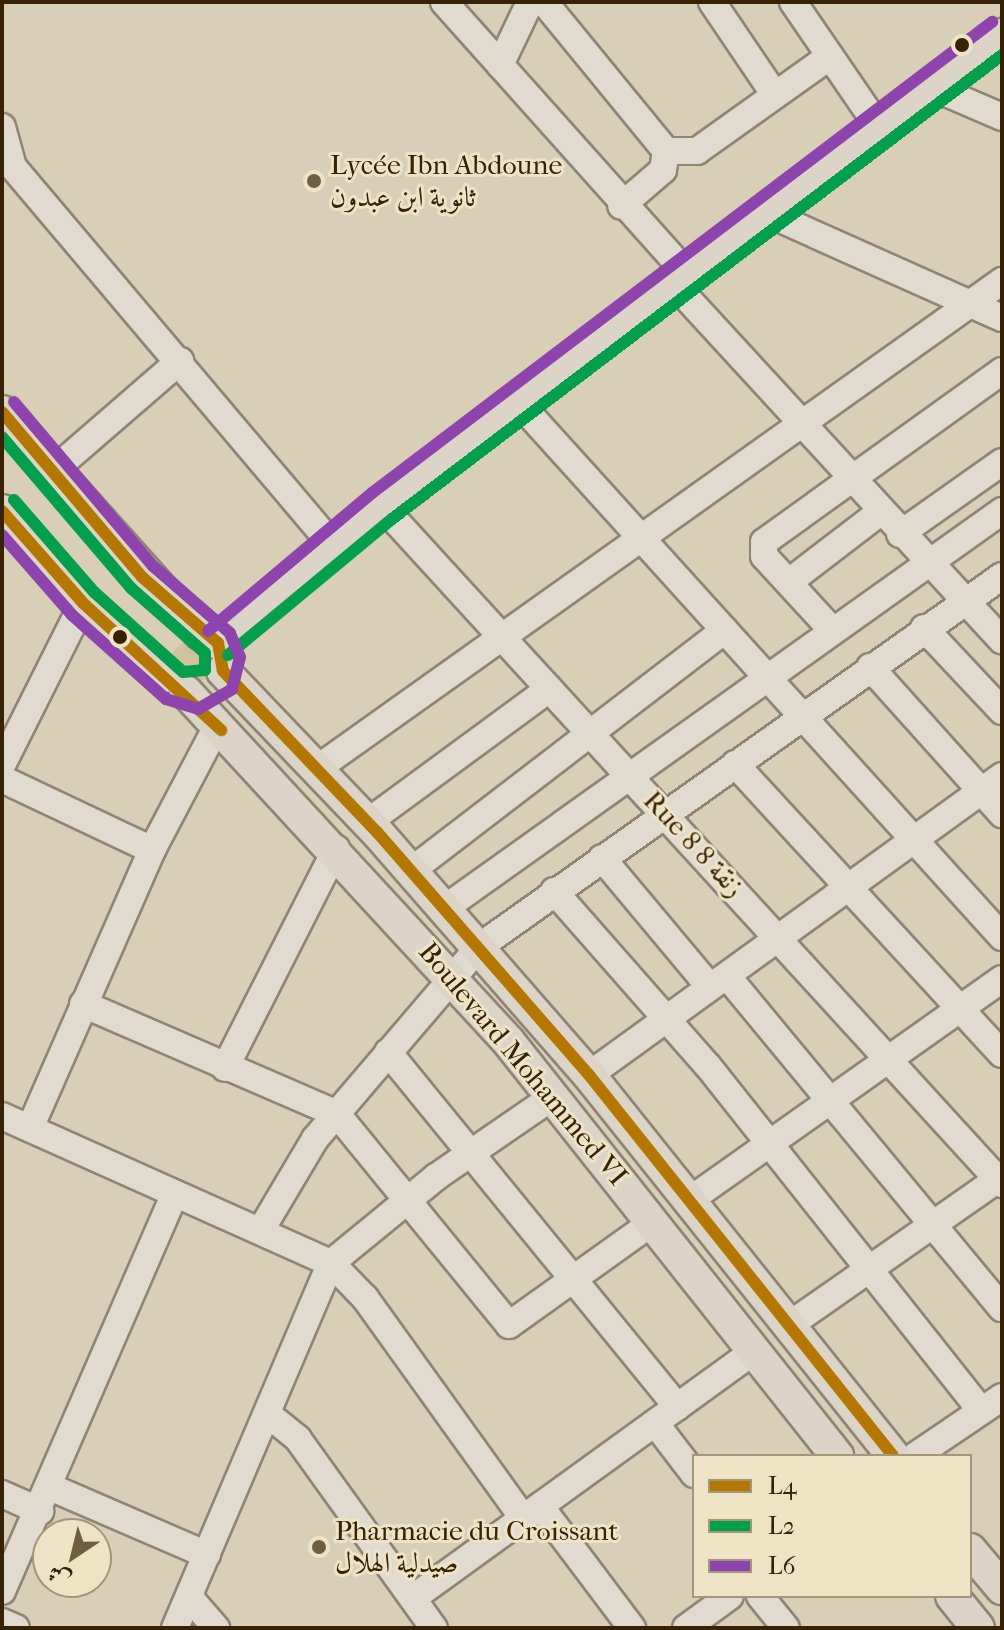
<!DOCTYPE html>
<meta charset="utf-8">
<style>
body{margin:0}
#map{position:relative;width:1004px;height:1630px;overflow:hidden;background:#d9ceb6;font-family:"IM FELL French Canon",Amiri,serif}
div>[style]{position:absolute}
.green>*{inset:0;background:#d0c19f}
.round{border-radius:50%}
.roads{filter:drop-shadow(2px 0 #8f8575) drop-shadow(-2px 0 #8f8575) drop-shadow(0 2px #8f8575) drop-shadow(0 -2px #8f8575)}
.minor>*{height:26px;margin:-13px;padding:0 13px;transform-origin:13px;border-radius:13px;background:#e1dbcf}
.major>*{height:32px;margin:-16px;padding:0 16px;transform-origin:16px;border-radius:16px;background:#dcd5c7}
.bus-1>*{height:12px;margin:-6px;padding:0 6px;transform-origin:6px;border-radius:6px;background:#b47802}
.bus-2>*{height:12px;margin:-6px;padding:0 6px;transform-origin:6px;border-radius:6px;background:#039f4d}
.bus-3>*{height:12px;margin:-6px;padding:0 6px;transform-origin:6px;border-radius:6px;background:#8e44ad}
.dots>*{width:22px;height:22px;translate:-50% -50%;box-sizing:border-box;border:4px solid #efe3c6;border-radius:50%}
span{translate:-50% -50%;white-space:nowrap;text-align:center;line-height:1.15;-webkit-text-stroke:6px #efe3c6;paint-order:stroke}
.poi-label{font-size:28px;color:#372205}
.left{translate:0 -50%;text-align:left}
.street-label{font-size:28px;color:#372205}
.frame{position:absolute;inset:0;border:4px solid #372205;pointer-events:none}
.legend{position:absolute;left:692px;top:1454px;width:280px;height:144px;box-sizing:border-box;background:#efe3c6;border:2px solid #a59679;margin:0;padding:10px 14px;list-style:none;font-size:24px;color:#372205}
.legend li{display:flex;align-items:center;gap:16px;height:40px}
.legend b{width:40px;border:2px solid #a59679}
.north{position:absolute;left:32px;top:1518px;width:80px;height:80px;box-sizing:border-box;background:#efe3c6;border:2px solid #a59679;border-radius:50%;rotate:215deg;font-size:22px;font-weight:700;line-height:32px;text-align:center;color:#372205}
.north::after{content:'';display:block;margin:auto;width:28px;height:36px;background:#705e43;clip-path:polygon(50% 0,100% 100%,50% 72%,0 100%)}
</style>
<div id="map">
<div class="green">
<div class="round" style="left:170px;top:642px;width:42px;height:42px"></div>
</div>
<div class="roads">
<div class="minor">
<div style="left:444px;top:2px;width:366px;rotate:48.2deg"></div>
<div style="left:544px;top:2px;width:193px;rotate:50.7deg"></div>
<div style="left:666px;top:151px;width:19px;rotate:99deg"></div>
<div style="left:663px;top:170px;width:55px;rotate:139.4deg"></div>
<div style="left:712px;top:2px;width:112px;rotate:55.9deg"></div>
<div style="left:793px;top:2px;width:150px;rotate:55.6deg"></div>
<div style="left:500px;top:65px;width:70px;rotate:-64.5deg"></div>
<div style="left:932px;top:87px;width:76px;rotate:23.2deg"></div>
<div style="left:2px;top:127px;width:41px;rotate:74.6deg"></div>
<div style="left:13px;top:167px;width:495px;rotate:49.8deg"></div>
<div style="left:666px;top:151px;width:31px"></div>
<div style="left:697px;top:151px;width:163px;rotate:-35.5deg"></div>
<div style="left:767px;top:213px;width:257px;rotate:24.1deg"></div>
<div style="left:675px;top:285px;width:483px;rotate:47.4deg"></div>
<div style="left:519px;top:403px;width:720px;rotate:47.87deg"></div>
<div style="left:54px;top:470px;width:167px;rotate:-40.9deg"></div>
<div style="left:382px;top:506px;width:919px;rotate:47.56deg"></div>
<div style="left:900px;top:534px;width:125px;rotate:-35.2deg"></div>
<div style="left:789px;top:582px;width:113px;rotate:-37.5deg"></div>
<div style="left:924px;top:628px;width:114px;rotate:46.8deg"></div>
<div style="left:832px;top:630px;width:100px;rotate:-132.6deg"></div>
<div style="left:764px;top:556px;width:14px;rotate:-90deg"></div>
<div style="left:764px;top:542px;width:293px;rotate:-35.7deg"></div>
<div style="left:870px;top:667px;width:198px;rotate:48.1deg"></div>
<div style="left:735px;top:764px;width:394px;rotate:47.4deg"></div>
<div style="left:2px;top:765px;width:181px;rotate:-63.4deg"></div>
<div style="left:318px;top:768px;width:840px;rotate:-35.45deg"></div>
<div style="left:2px;top:779px;width:166px;rotate:25.3deg"></div>
<div style="left:368px;top:822px;width:225px;rotate:-36.3deg"></div>
<div style="left:602px;top:858px;width:168px;rotate:50.1deg"></div>
<div style="left:412px;top:870px;width:394px;rotate:-37.5deg"></div>
<div style="left:554px;top:891px;width:233px;rotate:48.7deg"></div>
<div style="left:708px;top:1066px;width:440px;rotate:51.6deg"></div>
<div style="left:445px;top:908px;width:684px;rotate:-35.48deg"></div>
<div style="left:727px;top:976px;width:431px;rotate:50.4deg"></div>
<div style="left:83px;top:1004px;width:277px;rotate:23.4deg"></div>
<div style="left:337px;top:1114px;width:272px;rotate:50.8deg"></div>
<div style="left:509px;top:1325px;width:177px;rotate:-35.6deg"></div>
<div style="left:388px;top:1052px;width:458px;rotate:50.8deg"></div>
<div style="left:225px;top:1068px;width:246px;rotate:-63.1deg"></div>
<div style="left:589px;top:1075px;width:510px;rotate:-35.9deg"></div>
<div style="left:2px;top:1116px;width:360px;rotate:24.1deg"></div>
<div style="left:331px;top:1263px;width:49px;rotate:45.8deg"></div>
<div style="left:365px;top:1298px;width:271px;rotate:54.3deg"></div>
<div style="left:30px;top:1128px;width:304px;rotate:-66.3deg"></div>
<div style="left:152px;top:850px;width:140px;rotate:-62.3deg"></div>
<div style="left:687px;top:1202px;width:386px;rotate:-35.3deg"></div>
<div style="left:261px;top:1230px;width:106px;rotate:-59.3deg"></div>
<div style="left:315px;top:1139px;width:253px;rotate:-49.5deg"></div>
<div style="left:479px;top:947px;width:641px;rotate:-35.35deg"></div>
<div style="left:788px;top:1326px;width:261px;rotate:-35deg"></div>
<div style="left:270px;top:1416px;width:36px;rotate:39deg"></div>
<div style="left:298px;top:1439px;width:233px;rotate:54.3deg"></div>
<div style="left:655px;top:1423px;width:64px;rotate:52.6deg"></div>
<div style="left:915px;top:1456px;width:105px;rotate:-34.1deg"></div>
<div style="left:50px;top:1487px;width:171px;rotate:23.4deg"></div>
<div style="left:2px;top:1494px;width:42px;rotate:24.1deg"></div>
<div style="left:540px;top:1506px;width:153px;rotate:53deg"></div>
<div style="left:2px;top:1591px;width:433px;rotate:-66.5deg"></div>
<div style="left:760px;top:1596px;width:41px;rotate:50.9deg"></div>
<div style="left:190px;top:1598px;width:40px;rotate:49deg"></div>
<div style="left:413px;top:1598px;width:422px;rotate:-35.9deg"></div>
<div style="left:2px;top:1622px;width:15px;rotate:23deg"></div>
<div style="left:175px;top:1628px;width:397px;rotate:-66.9deg"></div>
<div style="left:331px;top:1263px;width:136px;rotate:-39.3deg"></div>
<div style="left:436px;top:1177px;width:143px;rotate:-34.5deg"></div>
<div style="left:686px;top:1628px;width:54px;rotate:-36deg"></div>
</div>
<div class="major">
<div style="left:2px;top:412px;width:297px;rotate:48.1deg"></div>
<div style="left:2px;top:511px;width:123px;rotate:48.6deg"></div>
<div style="left:83px;top:603px;width:111px;rotate:41deg"></div>
<div style="left:218px;top:643px;width:214px;rotate:-39.9deg"></div>
<div style="left:382px;top:506px;width:779px;rotate:-37.22deg"></div>
<div style="left:223px;top:671px;width:223px;rotate:46.3deg"></div>
<div style="left:377px;top:832px;width:322px;rotate:48.9deg"></div>
<div style="left:589px;top:1075px;width:487px;rotate:51.4deg"></div>
<div style="left:186px;top:692px;width:475px;rotate:47.3deg"></div>
<div style="left:508px;top:1041px;width:530px;rotate:51.59deg"></div>
<div style="left:970px;top:1550px;width:50px;rotate:49.9deg"></div>
<div style="left:952px;top:1596px;width:41px;rotate:50.9deg"></div>
</div>
</div>
<div class="bus-1">
<div style="left:2px;top:412px;width:216px;rotate:49.7deg"></div>
<div style="left:142px;top:577px;width:101px;rotate:41deg"></div>
<div style="left:218px;top:643px;width:28px;rotate:80deg"></div>
<div style="left:223px;top:671px;width:223px;rotate:46.3deg"></div>
<div style="left:377px;top:832px;width:322px;rotate:48.9deg"></div>
<div style="left:589px;top:1075px;width:487px;rotate:51.4deg"></div>
<div style="left:2px;top:511px;width:123px;rotate:48.6deg"></div>
<div style="left:83px;top:603px;width:188px;rotate:42.6deg"></div>
</div>
<div class="bus-2">
<div style="left:2px;top:437px;width:199px;rotate:49.5deg"></div>
<div style="left:131px;top:588px;width:98px;rotate:41.3deg"></div>
<div style="left:205px;top:653px;width:17px;rotate:90deg"></div>
<div style="left:205px;top:670px;width:22px;rotate:175deg"></div>
<div style="left:183px;top:672px;width:120px;rotate:-138deg"></div>
<div style="left:94px;top:592px;width:122px;rotate:-131deg"></div>
<div style="left:228px;top:655px;width:213px;rotate:-39.7deg"></div>
<div style="left:392px;top:519px;width:766px;rotate:-37.26deg"></div>
</div>
<div class="bus-3">
<div style="left:2px;top:535px;width:106px;rotate:48.8deg"></div>
<div style="left:72px;top:615px;width:126px;rotate:41.8deg"></div>
<div style="left:166px;top:699px;width:34px;rotate:17deg"></div>
<div style="left:198px;top:709px;width:39px;rotate:-30deg"></div>
<div style="left:232px;top:689px;width:33px;rotate:-76deg"></div>
<div style="left:240px;top:657px;width:26px;rotate:-113deg"></div>
<div style="left:230px;top:633px;width:102px;rotate:-139deg"></div>
<div style="left:153px;top:566px;width:215px;rotate:-130.3deg"></div>
<div style="left:208px;top:631px;width:214px;rotate:-40.1deg"></div>
<div style="left:372px;top:493px;width:779px;rotate:-37.22deg"></div>
</div>
<div class="dots">
<div style="left:962px;top:45px;background:#372205"></div>
<div style="left:314px;top:181px;background:#705e43"></div>
<div style="left:120px;top:637px;background:#372205"></div>
<div style="left:319px;top:1547px;background:#705e43"></div>
</div>
<div class="poi-label">
<span class="left" style="left:330px;top:181px">Lycée Ibn Abdoune<br>ثانوية ابن عبدون</span>
<span class="left" style="left:335px;top:1547px">Pharmacie du Croissant<br>صيدلية الهلال</span>
</div>
<div class="street-label">
<span style="left:694px;top:844px;rotate:47deg">Rue 8 8 زنقة</span>
<span style="left:523px;top:1064px;rotate:50deg">Boulevard Mohammed VI</span>
</div>
<div class="frame"></div>
<ul class="legend">
<li><b style="height:10px;background:#b47802"></b>L4</li>
<li><b style="height:10px;background:#039f4d"></b>L2</li>
<li><b style="height:10px;background:#8e44ad"></b>L6</li>
</ul>
<div class="north">ش</div>
</div>
